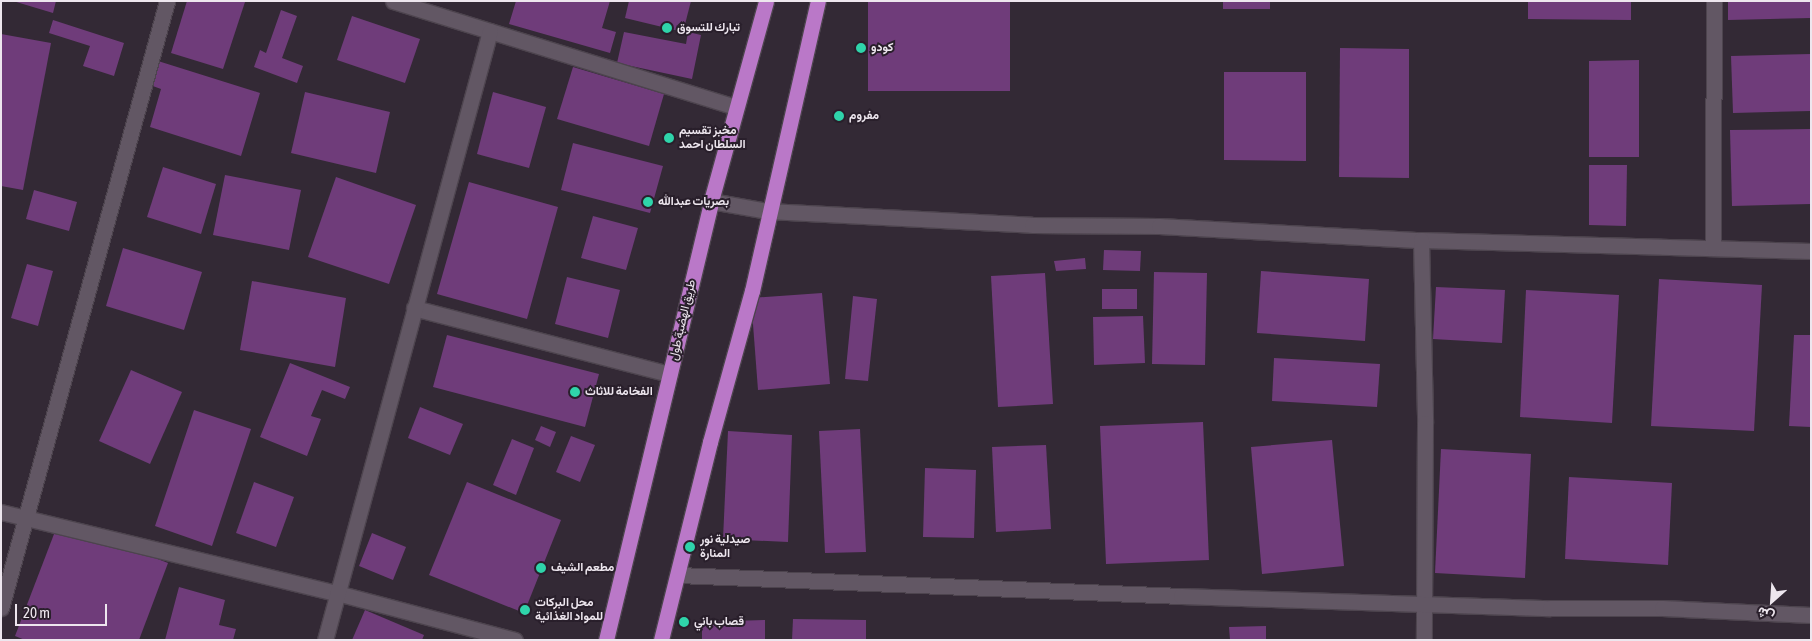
<!DOCTYPE html>
<meta charset="utf-8">
<style>
body{margin:0}
#map{position:relative;width:1812px;height:641px;overflow:hidden;background:#332935;font-family:"Asap Condensed",Vazirmatn,sans-serif}
div>[style]{position:absolute}
.building>*{inset:0;background:#6f3c7a}
.roads{filter:drop-shadow(1px 0 #4d444e) drop-shadow(-1px 0 #4d444e) drop-shadow(0 1px #4d444e) drop-shadow(0 -1px #4d444e)}
.minor>*{height:15px;margin:-7.5px;padding:0 7.5px;transform-origin:7.5px;border-radius:7.5px;background:#625764}
.trunk>*{height:15px;margin:-7.5px;padding:0 7.5px;transform-origin:7.5px;border-radius:7.5px;background:#ba78c8}
.dots>*{width:14px;height:14px;translate:-50% -50%;box-sizing:border-box;border:2px solid #291f2b;border-radius:50%}
span{translate:-50% -50%;white-space:nowrap;text-align:center;line-height:1.15;-webkit-text-stroke:4px #291f2b;paint-order:stroke}
.poi-label{font-size:12px;color:#ede6ee;font-weight:700}
.left{translate:0 -50%;text-align:left}
.street-label{font-size:12px;color:#ede6ee}
.frame{position:absolute;inset:0;border:2px solid #ede6ee;pointer-events:none}
.north{position:absolute;left:1747px;top:576px;width:50px;height:50px;-webkit-text-stroke:4px #291f2b;paint-order:stroke;rotate:206deg;font-size:14px;font-weight:700;line-height:20px;text-align:center;color:#ede6ee}
.north::after{content:'';display:block;margin:auto;width:18px;height:22px;background:#ede6ee;clip-path:polygon(50% 0,100% 100%,50% 72%,0 100%)}
.scale{position:absolute;left:15px;top:604px;width:92px;height:22px;box-sizing:border-box;border:2px solid #ede6ee;border-top:0;padding-left:6px;font-size:15px;line-height:18px;white-space:nowrap;color:#ede6ee;-webkit-text-stroke:4px #291f2b;paint-order:stroke}
</style>
<div id="map">
<div class="building">
<div style="clip-path:polygon(13px 1px,56px 1px,53px 13px)"></div>
<div style="clip-path:polygon(187px 1px,245px 2px,223px 69px,171px 53px)"></div>
<div style="clip-path:polygon(516px 1px,610px 1px,602px 28px,616px 32px,610px 53px,509px 24px)"></div>
<div style="clip-path:polygon(629px 1px,691px 1px,683px 32px,625px 18px)"></div>
<div style="clip-path:polygon(868px 1px,1010px 1px,1010px 91px,868px 91px)"></div>
<div style="clip-path:polygon(1223px 1px,1270px 1px,1270px 9px,1223px 9px)"></div>
<div style="clip-path:polygon(1528px 1px,1631px 1px,1631px 20px,1528px 19px)"></div>
<div style="clip-path:polygon(1728px 1px,1811px 1px,1811px 18px,1728px 20px)"></div>
<div style="clip-path:polygon(281px 10px,297px 16px,282px 58px,303px 66px,297px 83px,254px 67px,260px 50px,266px 53px)"></div>
<div style="clip-path:polygon(352px 16px,420px 39px,405px 83px,337px 60px)"></div>
<div style="clip-path:polygon(53px 20px,124px 43px,114px 76px,83px 66px,90px 46px,49px 33px)"></div>
<div style="clip-path:polygon(624px 32px,686px 44px,688px 32px,701px 35px,692px 79px,617px 63px)"></div>
<div style="clip-path:polygon(1px 34px,51px 43px,23px 190px,1px 186px)"></div>
<div style="clip-path:polygon(1340px 48px,1409px 49px,1409px 178px,1339px 177px)"></div>
<div style="clip-path:polygon(1811px 54px,1811px 111px,1733px 113px,1731px 56px)"></div>
<div style="clip-path:polygon(1639px 60px,1639px 157px,1589px 157px,1589px 61px)"></div>
<div style="clip-path:polygon(158px 61px,260px 93px,241px 156px,150px 127px,161px 89px,150px 85px)"></div>
<div style="clip-path:polygon(573px 67px,664px 94px,649px 146px,557px 119px)"></div>
<div style="clip-path:polygon(1224px 72px,1306px 72px,1306px 161px,1224px 160px)"></div>
<div style="clip-path:polygon(305px 92px,390px 112px,376px 173px,291px 153px)"></div>
<div style="clip-path:polygon(493px 92px,546px 107px,529px 168px,477px 154px)"></div>
<div style="clip-path:polygon(1811px 129px,1811px 204px,1732px 206px,1730px 130px)"></div>
<div style="clip-path:polygon(573px 143px,663px 166px,650px 213px,561px 190px)"></div>
<div style="clip-path:polygon(1589px 165px,1627px 165px,1626px 226px,1589px 225px)"></div>
<div style="clip-path:polygon(163px 167px,216px 184px,201px 234px,147px 217px)"></div>
<div style="clip-path:polygon(225px 175px,301px 190px,289px 250px,213px 235px)"></div>
<div style="clip-path:polygon(336px 177px,416px 205px,389px 284px,308px 257px)"></div>
<div style="clip-path:polygon(469px 182px,558px 207px,527px 319px,437px 294px)"></div>
<div style="clip-path:polygon(34px 190px,77px 202px,69px 231px,26px 219px)"></div>
<div style="clip-path:polygon(593px 216px,638px 228px,626px 270px,581px 258px)"></div>
<div style="clip-path:polygon(123px 248px,202px 272px,184px 330px,106px 306px)"></div>
<div style="clip-path:polygon(1104px 250px,1141px 251px,1140px 271px,1103px 270px)"></div>
<div style="clip-path:polygon(1085px 258px,1086px 269px,1056px 271px,1054px 261px)"></div>
<div style="clip-path:polygon(27px 264px,53px 271px,38px 326px,11px 318px)"></div>
<div style="clip-path:polygon(1261px 271px,1369px 279px,1365px 341px,1257px 333px)"></div>
<div style="clip-path:polygon(1154px 272px,1207px 273px,1205px 365px,1152px 364px)"></div>
<div style="clip-path:polygon(1045px 273px,1053px 404px,998px 407px,991px 276px)"></div>
<div style="clip-path:polygon(567px 277px,620px 290px,608px 338px,555px 324px)"></div>
<div style="clip-path:polygon(1659px 279px,1762px 285px,1754px 431px,1651px 426px)"></div>
<div style="clip-path:polygon(252px 281px,346px 298px,335px 367px,240px 350px)"></div>
<div style="clip-path:polygon(1436px 287px,1505px 290px,1502px 343px,1433px 339px)"></div>
<div style="clip-path:polygon(1102px 289px,1137px 289px,1137px 309px,1102px 309px)"></div>
<div style="clip-path:polygon(1526px 290px,1619px 295px,1612px 423px,1520px 417px)"></div>
<div style="clip-path:polygon(822px 293px,830px 384px,758px 390px,751px 298px)"></div>
<div style="clip-path:polygon(853px 296px,877px 299px,868px 381px,845px 379px)"></div>
<div style="clip-path:polygon(1143px 316px,1145px 363px,1094px 365px,1093px 317px)"></div>
<div style="clip-path:polygon(447px 335px,599px 374px,585px 427px,433px 387px)"></div>
<div style="clip-path:polygon(1794px 335px,1811px 335px,1811px 427px,1789px 426px)"></div>
<div style="clip-path:polygon(1274px 358px,1380px 364px,1377px 407px,1272px 401px)"></div>
<div style="clip-path:polygon(290px 363px,350px 387px,345px 399px,322px 390px,311px 416px,321px 419px,307px 456px,260px 437px)"></div>
<div style="clip-path:polygon(131px 370px,182px 392px,150px 464px,99px 441px)"></div>
<div style="clip-path:polygon(420px 407px,463px 424px,450px 455px,408px 438px)"></div>
<div style="clip-path:polygon(194px 410px,251px 429px,212px 546px,155px 526px)"></div>
<div style="clip-path:polygon(1203px 422px,1209px 560px,1106px 564px,1100px 426px)"></div>
<div style="clip-path:polygon(541px 426px,556px 432px,550px 447px,535px 440px)"></div>
<div style="clip-path:polygon(860px 429px,866px 552px,825px 553px,819px 431px)"></div>
<div style="clip-path:polygon(728px 431px,792px 435px,788px 542px,723px 539px)"></div>
<div style="clip-path:polygon(571px 436px,595px 445px,580px 482px,556px 472px)"></div>
<div style="clip-path:polygon(512px 439px,534px 448px,516px 495px,493px 485px)"></div>
<div style="clip-path:polygon(1332px 440px,1344px 566px,1262px 574px,1251px 447px)"></div>
<div style="clip-path:polygon(1046px 445px,1051px 529px,996px 532px,992px 447px)"></div>
<div style="clip-path:polygon(1441px 449px,1531px 454px,1525px 578px,1435px 573px)"></div>
<div style="clip-path:polygon(925px 468px,976px 470px,974px 538px,923px 537px)"></div>
<div style="clip-path:polygon(1569px 477px,1672px 483px,1668px 565px,1565px 559px)"></div>
<div style="clip-path:polygon(254px 482px,294px 497px,276px 547px,236px 533px)"></div>
<div style="clip-path:polygon(467px 482px,561px 520px,524px 613px,429px 575px)"></div>
<div style="clip-path:polygon(59px 521px,168px 563px,139px 640px,25px 640px,15px 636px)"></div>
<div style="clip-path:polygon(372px 533px,406px 547px,393px 580px,359px 566px)"></div>
<div style="clip-path:polygon(179px 587px,225px 600px,219px 625px,236px 629px,233px 640px,165px 640px)"></div>
<div style="clip-path:polygon(365px 610px,424px 635px,422px 640px,352px 640px)"></div>
<div style="clip-path:polygon(793px 619px,866px 620px,866px 640px,792px 640px)"></div>
<div style="clip-path:polygon(765px 620px,765px 640px,702px 640px,702px 622px)"></div>
<div style="clip-path:polygon(1266px 626px,1266px 640px,1230px 640px,1229px 627px)"></div>
</div>
<div class="roads">
<div class="minor">
<div style="left:393px;top:1px;width:359px;rotate:17.2deg"></div>
<div style="left:711px;top:201px;width:58px;rotate:10deg"></div>
<div style="left:768px;top:211px;width:264px;rotate:3deg"></div>
<div style="left:1032px;top:225px;width:127px;rotate:0.5deg"></div>
<div style="left:1159px;top:226px;width:262px;rotate:3.1deg"></div>
<div style="left:1421px;top:240px;width:390px;rotate:1.6deg"></div>
<div style="left:1421px;top:240px;width:183px;rotate:88.7deg"></div>
<div style="left:1425px;top:423px;width:217px;rotate:90.3deg"></div>
<div style="left:1713px;top:248px;width:247px;rotate:-89.8deg"></div>
<div style="left:414px;top:308px;width:264px;rotate:14.5deg"></div>
<div style="left:1px;top:512px;width:346px;rotate:13.6deg"></div>
<div style="left:337px;top:593px;width:184px;rotate:14.8deg"></div>
<div style="left:678px;top:575px;width:503px;rotate:2.39deg"></div>
<div style="left:1181px;top:596px;width:369px;rotate:1.9deg"></div>
<div style="left:1550px;top:608px;width:112px"></div>
<div style="left:1662px;top:608px;width:149px;rotate:2.7deg"></div>
<div style="left:1px;top:608px;width:629px;rotate:-74.7deg"></div>
<div style="left:325px;top:640px;width:631px;rotate:-74.84deg"></div>
</div>
<div class="trunk">
<div style="left:606px;top:640px;width:451px;rotate:-76.5deg"></div>
<div style="left:711px;top:201px;width:207px;rotate:-74.6deg"></div>
<div style="left:661px;top:640px;width:204px;rotate:-76.1deg"></div>
<div style="left:710px;top:442px;width:157px;rotate:-74.5deg"></div>
<div style="left:752px;top:291px;width:297px;rotate:-77.2deg"></div>
</div>
</div>
<div class="dots">
<div style="left:667px;top:28px;background:#2fd4aa"></div>
<div style="left:861px;top:48px;background:#2fd4aa"></div>
<div style="left:839px;top:116px;background:#2fd4aa"></div>
<div style="left:669px;top:138px;background:#2fd4aa"></div>
<div style="left:648px;top:202px;background:#2fd4aa"></div>
<div style="left:575px;top:392px;background:#2fd4aa"></div>
<div style="left:690px;top:547px;background:#2fd4aa"></div>
<div style="left:541px;top:568px;background:#2fd4aa"></div>
<div style="left:525px;top:610px;background:#2fd4aa"></div>
<div style="left:684px;top:622px;background:#2fd4aa"></div>
</div>
<div class="poi-label">
<span class="left" style="left:677px;top:28px">تبارك للتسوق</span>
<span class="left" style="left:871px;top:48px">كودو</span>
<span class="left" style="left:849px;top:116px">مفروم</span>
<span class="left" style="left:679px;top:138px">مخبز تقسيم<br>السلطان احمد</span>
<span class="left" style="left:658px;top:202px">بصريات عبدالله</span>
<span class="left" style="left:585px;top:392px">الفخامة للاثاث</span>
<span class="left" style="left:700px;top:547px">صيدلية نور<br>المنارة</span>
<span class="left" style="left:551px;top:568px">مطعم الشيف</span>
<span class="left" style="left:535px;top:610px">محل البركات<br>للمواد الغذائية</span>
<span class="left" style="left:694px;top:622px">قصاب باني</span>
</div>
<div class="street-label">
<span style="left:683px;top:320px;rotate:-77deg">طريق الهضبة طول</span>
</div>
<div class="frame"></div>
<div class="north">ش</div>
<div class="scale">20 m</div>
</div>
